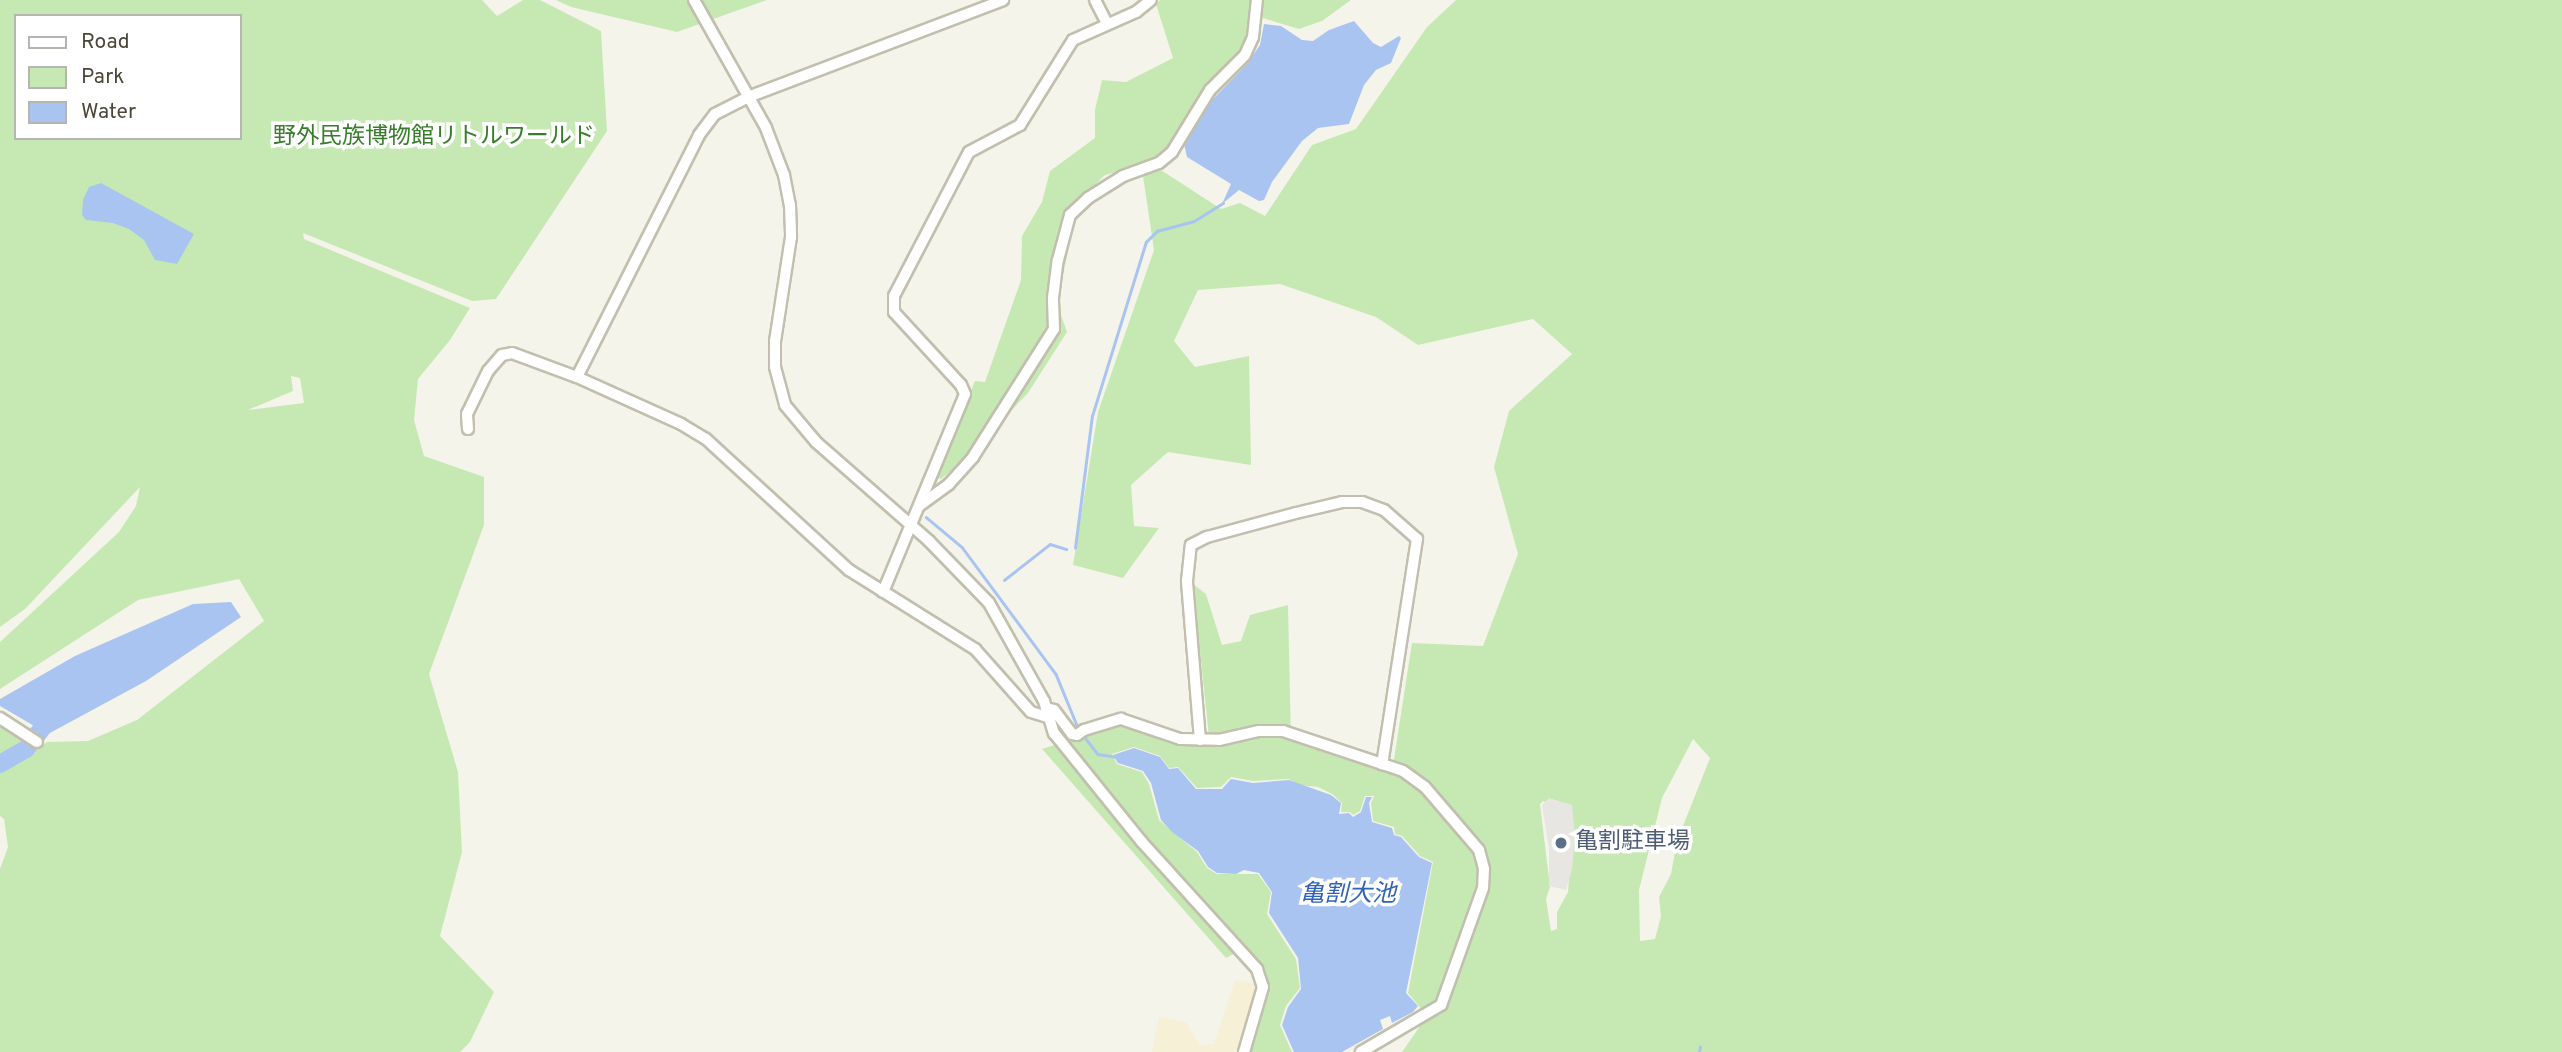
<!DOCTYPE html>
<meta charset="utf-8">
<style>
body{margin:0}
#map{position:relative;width:2562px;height:1052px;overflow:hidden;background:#f5f4eb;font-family:Overpass,"Noto Sans JP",sans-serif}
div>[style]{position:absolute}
.commercial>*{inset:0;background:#f6f0d7}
.green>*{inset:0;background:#c6e9b4}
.parking>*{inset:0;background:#e7e6e2}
.water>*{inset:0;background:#a9c4f1}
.stream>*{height:2.5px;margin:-1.25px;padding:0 1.25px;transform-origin:1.25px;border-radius:1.25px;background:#a9c4f1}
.river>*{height:18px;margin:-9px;padding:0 9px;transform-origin:9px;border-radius:9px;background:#a9c4f1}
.roads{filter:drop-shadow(2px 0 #c1bfad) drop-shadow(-2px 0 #c1bfad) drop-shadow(0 2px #c1bfad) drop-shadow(0 -2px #c1bfad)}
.minor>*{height:10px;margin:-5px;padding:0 5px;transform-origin:5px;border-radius:5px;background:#fff}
.dots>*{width:19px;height:19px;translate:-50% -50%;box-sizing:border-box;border:4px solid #fff;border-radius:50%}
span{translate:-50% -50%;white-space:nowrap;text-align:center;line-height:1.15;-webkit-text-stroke:7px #fff;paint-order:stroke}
.park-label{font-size:23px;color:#387d2b}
.service-label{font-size:23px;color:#4e5e75}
.left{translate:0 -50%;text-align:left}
.water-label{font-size:24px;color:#3062b7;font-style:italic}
.legend{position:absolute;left:14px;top:14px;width:228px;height:126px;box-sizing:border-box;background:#fff;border:2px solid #b7b5b0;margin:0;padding:9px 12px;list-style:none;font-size:21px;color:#4a4739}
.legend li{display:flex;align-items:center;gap:14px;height:35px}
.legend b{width:35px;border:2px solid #b7b5b0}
</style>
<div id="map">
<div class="commercial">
<div style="clip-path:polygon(1235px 980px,1258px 984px,1236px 1052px,1152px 1052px,1159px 1017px,1186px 1022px,1200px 1045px,1214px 1044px)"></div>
</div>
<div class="green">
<div style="clip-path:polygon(evenodd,0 0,482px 0,497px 16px,523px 0,540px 0,601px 31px,607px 131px,496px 299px,472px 301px,303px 233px,304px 239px,470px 308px,450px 340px,418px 379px,414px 420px,424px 456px,484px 477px,484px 525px,429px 674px,458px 772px,462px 852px,440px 936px,494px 992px,470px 1042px,460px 1052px,0 1052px,0 869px,8px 847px,4px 819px,0 816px,0 713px,35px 751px,47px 742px,88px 741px,137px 720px,264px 621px,239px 579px,138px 600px,0 689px,0 642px,119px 532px,136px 506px,140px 487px,25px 609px,0 627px,0 0,16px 16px,240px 16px,240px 138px,16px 138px,16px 16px,0 0,291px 376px,300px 378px,304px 403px,248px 410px,293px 391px,291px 376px)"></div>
<div style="clip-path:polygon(556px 0,767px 0,677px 32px,571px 7px)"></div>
<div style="clip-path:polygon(1160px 0,1351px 0,1322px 21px,1299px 29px,1263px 18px,1255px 46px,1236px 71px,1212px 94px,1171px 158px,1105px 175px,1066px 213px,1074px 222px,1057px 304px,1067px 332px,1028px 393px,968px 456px,941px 479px,935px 477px,975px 381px,985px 382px,1021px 280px,1022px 236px,1042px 202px,1050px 171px,1095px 138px,1095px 110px,1102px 80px,1126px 82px,1173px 58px,1156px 4px)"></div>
<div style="clip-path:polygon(evenodd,1456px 0,2562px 0,2562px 1052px,1402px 1052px,1427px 1016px,1408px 993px,1433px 862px,1420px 856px,1402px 836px,1395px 834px,1394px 827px,1373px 821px,1371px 803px,1374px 796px,1365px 796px,1360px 811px,1353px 815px,1350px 812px,1341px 812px,1342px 803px,1332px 794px,1318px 787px,1298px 785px,1289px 779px,1253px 781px,1231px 777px,1221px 787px,1197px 788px,1178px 767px,1169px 768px,1160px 756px,1134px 747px,1112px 754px,1117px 764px,1142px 772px,1149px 784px,1159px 820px,1197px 852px,1207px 868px,1217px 874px,1258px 874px,1271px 892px,1267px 914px,1296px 959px,1300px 988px,1286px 1006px,1280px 1025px,1292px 1052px,1250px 1052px,1268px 993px,1268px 979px,1261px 964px,1247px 947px,1226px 958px,1042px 749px,1122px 724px,1169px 743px,1210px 747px,1193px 584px,1206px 594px,1222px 645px,1241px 641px,1250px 615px,1288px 605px,1291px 741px,1392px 772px,1412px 643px,1483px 646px,1518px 554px,1494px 467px,1509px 411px,1572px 354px,1533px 319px,1418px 345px,1376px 317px,1280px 284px,1198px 290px,1174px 341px,1195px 367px,1249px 356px,1251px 465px,1168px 452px,1131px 485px,1134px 526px,1159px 528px,1123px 578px,1073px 565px,1098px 412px,1154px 250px,1143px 176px,1161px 170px,1221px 209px,1240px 203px,1265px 216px,1312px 145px,1356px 129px,1427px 27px,1456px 0,1693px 739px,1710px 758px,1677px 841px,1671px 874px,1659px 897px,1661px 916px,1655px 939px,1640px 941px,1639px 890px,1662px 798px,1693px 739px,1456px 0,1543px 801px,1553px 805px,1572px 835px,1568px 892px,1557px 912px,1557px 929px,1551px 931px,1546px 899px,1550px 887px,1540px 804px,1543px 801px)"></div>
</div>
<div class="parking">
<div style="clip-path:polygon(1549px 798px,1572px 805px,1575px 836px,1572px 869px,1566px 890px,1549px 886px,1549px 849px,1542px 805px)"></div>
</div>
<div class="water">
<div style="clip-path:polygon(1354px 21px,1373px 43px,1381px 47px,1399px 36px,1401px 38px,1391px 63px,1376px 70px,1364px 85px,1349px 124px,1318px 128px,1302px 141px,1272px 182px,1264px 200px,1259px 201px,1239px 190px,1222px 204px,1231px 184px,1187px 157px,1184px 144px,1213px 99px,1247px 64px,1260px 45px,1264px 24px,1281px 26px,1302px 40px,1313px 41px,1329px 30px)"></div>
<div style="clip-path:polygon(101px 183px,194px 234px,177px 264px,155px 260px,144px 240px,129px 229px,113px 223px,86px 220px,82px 215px,83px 200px,89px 187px)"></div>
<div style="clip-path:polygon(231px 602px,241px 617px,146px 681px,48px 734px,0 706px,0 699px,75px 656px,193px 604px)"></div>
<div style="clip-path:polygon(1134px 748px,1160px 757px,1169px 769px,1178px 768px,1196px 789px,1222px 789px,1231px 779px,1253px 783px,1289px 780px,1331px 795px,1341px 803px,1339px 814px,1349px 813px,1353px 817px,1361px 812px,1366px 797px,1372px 797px,1369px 803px,1372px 822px,1392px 828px,1394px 835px,1401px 837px,1419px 857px,1432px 863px,1406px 993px,1418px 1006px,1413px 1012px,1392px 1023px,1390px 1016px,1380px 1020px,1383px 1029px,1342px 1052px,1294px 1052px,1282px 1025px,1288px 1007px,1301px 989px,1298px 958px,1269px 913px,1272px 892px,1259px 873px,1244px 870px,1236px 874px,1217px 873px,1208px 867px,1198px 851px,1172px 832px,1161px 820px,1151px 783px,1143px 771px,1118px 763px,1113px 755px)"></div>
</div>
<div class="stream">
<div style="left:926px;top:517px;width:47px;rotate:39.8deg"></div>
<div style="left:962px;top:547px;width:158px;rotate:53.5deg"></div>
<div style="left:1056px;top:674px;width:61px;rotate:67.7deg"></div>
<div style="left:1075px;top:548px;width:133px;rotate:-82.7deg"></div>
<div style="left:1092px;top:416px;width:182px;rotate:-72.8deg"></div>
<div style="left:1146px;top:242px;width:16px;rotate:-45deg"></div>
<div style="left:1157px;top:231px;width:38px;rotate:-15deg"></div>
<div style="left:1194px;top:221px;width:34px;rotate:-32deg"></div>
<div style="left:1004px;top:580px;width:58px;rotate:-38deg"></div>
<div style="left:1050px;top:544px;width:17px;rotate:17deg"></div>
<div style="left:1083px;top:735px;width:24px;rotate:52deg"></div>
<div style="left:1098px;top:754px;width:18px;rotate:9deg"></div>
<div style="left:1699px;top:1052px;width:5px;rotate:-79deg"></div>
</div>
<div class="river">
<div style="left:0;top:764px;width:30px;rotate:-30deg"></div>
<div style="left:26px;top:749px;width:49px;rotate:-52.4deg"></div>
</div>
<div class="roads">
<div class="minor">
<div style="left:694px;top:0;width:147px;rotate:60.6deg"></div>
<div style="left:766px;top:128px;width:50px;rotate:69deg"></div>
<div style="left:784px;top:175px;width:31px;rotate:79deg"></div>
<div style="left:790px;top:205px;width:32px;rotate:88deg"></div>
<div style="left:791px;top:237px;width:105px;rotate:98.7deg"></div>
<div style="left:775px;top:341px;width:26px;rotate:90deg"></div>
<div style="left:775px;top:367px;width:39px;rotate:75deg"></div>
<div style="left:785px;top:405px;width:48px;rotate:50deg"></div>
<div style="left:816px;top:442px;width:150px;rotate:41.2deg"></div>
<div style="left:929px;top:541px;width:86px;rotate:45.9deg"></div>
<div style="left:989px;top:603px;width:112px;rotate:60.7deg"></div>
<div style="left:1044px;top:701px;width:34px;rotate:73deg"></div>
<div style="left:1054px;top:733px;width:139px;rotate:51.1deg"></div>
<div style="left:1141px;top:841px;width:173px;rotate:47.8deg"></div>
<div style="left:1257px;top:969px;width:19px;rotate:72deg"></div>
<div style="left:1263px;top:987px;width:68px;rotate:106.3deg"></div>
<div style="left:1095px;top:0;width:27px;rotate:63deg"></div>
<div style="left:577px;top:377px;width:271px;rotate:-63.2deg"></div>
<div style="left:699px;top:135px;width:26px;rotate:-53deg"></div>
<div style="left:715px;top:114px;width:37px;rotate:-27deg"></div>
<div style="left:748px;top:97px;width:273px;rotate:-20.8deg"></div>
<div style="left:468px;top:429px;width:15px;rotate:-94deg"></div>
<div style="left:467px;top:414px;width:48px;rotate:-64deg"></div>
<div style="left:488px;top:371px;width:21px;rotate:-49deg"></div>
<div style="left:502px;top:355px;width:10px;rotate:-11deg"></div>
<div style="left:512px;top:353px;width:69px;rotate:20.3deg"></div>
<div style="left:577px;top:377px;width:114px;rotate:24.3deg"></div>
<div style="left:681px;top:424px;width:29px;rotate:31deg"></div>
<div style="left:706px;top:439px;width:194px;rotate:42.5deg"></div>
<div style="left:849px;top:570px;width:149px;rotate:32.1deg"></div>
<div style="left:975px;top:649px;width:84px;rotate:48.4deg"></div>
<div style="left:1031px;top:712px;width:17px;rotate:17deg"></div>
<div style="left:919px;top:506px;width:37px;rotate:-36deg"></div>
<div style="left:949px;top:484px;width:36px;rotate:-48deg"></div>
<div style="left:973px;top:457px;width:151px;rotate:-57.7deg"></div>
<div style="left:1054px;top:329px;width:31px;rotate:-92deg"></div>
<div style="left:1053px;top:298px;width:38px;rotate:-83deg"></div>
<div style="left:1058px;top:260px;width:47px;rotate:-75.1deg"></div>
<div style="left:1070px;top:215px;width:25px;rotate:-43deg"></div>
<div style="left:1088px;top:198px;width:41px;rotate:-32.2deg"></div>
<div style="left:1123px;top:176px;width:38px;rotate:-20deg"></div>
<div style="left:1159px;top:163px;width:17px;rotate:-40deg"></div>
<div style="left:1172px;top:152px;width:73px;rotate:-58.5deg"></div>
<div style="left:1210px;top:90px;width:49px;rotate:-45deg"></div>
<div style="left:1245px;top:55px;width:20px;rotate:-66deg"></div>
<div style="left:1253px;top:37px;width:37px;rotate:-84deg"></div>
<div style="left:883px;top:592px;width:214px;rotate:-67.5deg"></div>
<div style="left:965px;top:394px;width:10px;rotate:-114deg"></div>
<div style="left:961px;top:385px;width:99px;rotate:-132.5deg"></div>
<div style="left:894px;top:312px;width:16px;rotate:-90deg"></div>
<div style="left:894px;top:296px;width:162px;rotate:-62.5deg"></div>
<div style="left:969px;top:152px;width:58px;rotate:-27.9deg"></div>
<div style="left:1020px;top:125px;width:100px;rotate:-58.1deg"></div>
<div style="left:1073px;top:40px;width:69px;rotate:-24deg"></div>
<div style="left:1136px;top:12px;width:19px;rotate:-39deg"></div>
<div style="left:1046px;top:708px;width:8px;rotate:14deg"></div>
<div style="left:1054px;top:710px;width:30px;rotate:53deg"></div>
<div style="left:1072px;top:734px;width:5px;rotate:11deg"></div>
<div style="left:1077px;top:735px;width:9px;rotate:-36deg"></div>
<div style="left:1084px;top:730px;width:39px;rotate:-17deg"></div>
<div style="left:1121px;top:719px;width:62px;rotate:18.7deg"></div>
<div style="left:1180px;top:739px;width:39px;rotate:1deg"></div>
<div style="left:1219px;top:740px;width:41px;rotate:-12.7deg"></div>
<div style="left:1259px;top:731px;width:24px"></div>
<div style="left:1283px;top:731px;width:126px;rotate:18.4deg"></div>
<div style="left:1403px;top:771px;width:27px;rotate:36deg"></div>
<div style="left:1425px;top:787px;width:83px;rotate:49.4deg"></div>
<div style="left:1479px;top:850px;width:20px;rotate:75deg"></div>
<div style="left:1484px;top:869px;width:19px;rotate:93deg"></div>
<div style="left:1483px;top:888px;width:124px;rotate:109.7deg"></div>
<div style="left:1441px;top:1005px;width:93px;rotate:149.6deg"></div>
<div style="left:0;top:718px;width:44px;rotate:33deg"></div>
<div style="left:1200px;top:740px;width:160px;rotate:-94.7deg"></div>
<div style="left:1187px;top:581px;width:36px;rotate:-84deg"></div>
<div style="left:1191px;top:545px;width:18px;rotate:-27deg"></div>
<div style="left:1207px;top:537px;width:92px;rotate:-15.1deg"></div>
<div style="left:1296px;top:513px;width:47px;rotate:-13.4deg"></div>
<div style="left:1342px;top:502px;width:20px"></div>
<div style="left:1362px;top:502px;width:23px;rotate:20deg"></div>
<div style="left:1384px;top:510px;width:44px;rotate:41.3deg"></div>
<div style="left:1417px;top:539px;width:228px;rotate:98.8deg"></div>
</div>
</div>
<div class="dots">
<div style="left:1561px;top:843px;background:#5c6f8a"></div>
</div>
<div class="park-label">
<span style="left:434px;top:138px">野外民族博物館リトルワールド</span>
</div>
<div class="service-label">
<span class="left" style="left:1575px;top:843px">亀割駐車場</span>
</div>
<div class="water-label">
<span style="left:1348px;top:896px">亀割大池</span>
</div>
<ul class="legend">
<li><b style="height:9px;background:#fff"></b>Road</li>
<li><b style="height:19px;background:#c6e9b4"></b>Park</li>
<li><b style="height:19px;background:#a9c4f1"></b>Water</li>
</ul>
</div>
